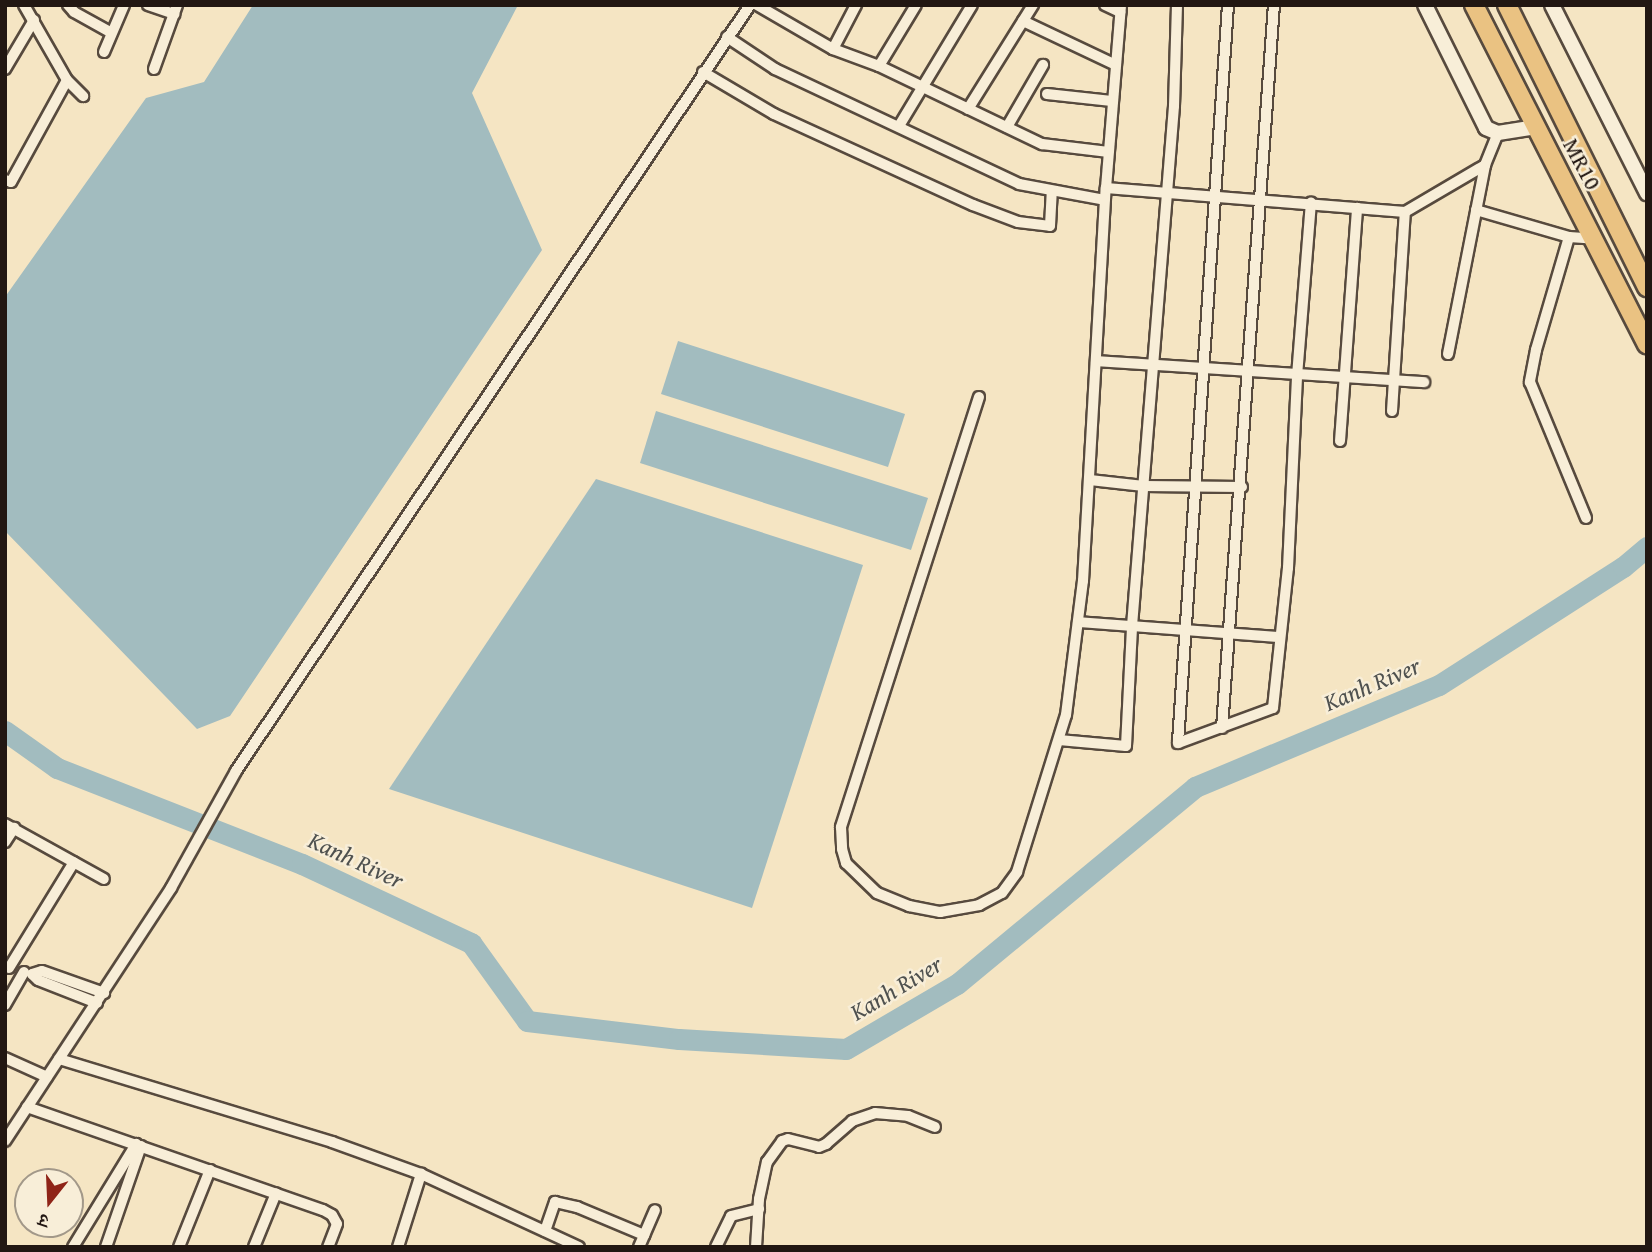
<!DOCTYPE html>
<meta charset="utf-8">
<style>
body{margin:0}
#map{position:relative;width:1652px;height:1252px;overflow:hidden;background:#f5e5c3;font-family:"Gentium Book Plus","Noto Serif Devanagari",serif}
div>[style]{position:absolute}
.water>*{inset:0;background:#a2bcbf}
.river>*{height:21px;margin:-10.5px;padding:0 10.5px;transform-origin:10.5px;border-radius:10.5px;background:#a2bcbf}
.roads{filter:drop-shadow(2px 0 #574a3e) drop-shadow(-2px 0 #574a3e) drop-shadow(0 2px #574a3e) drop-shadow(0 -2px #574a3e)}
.minor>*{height:10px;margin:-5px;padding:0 5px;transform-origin:5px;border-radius:5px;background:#f8eed8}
.tertiary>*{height:14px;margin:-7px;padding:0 7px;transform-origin:7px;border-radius:7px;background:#f8eed8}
.primary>*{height:18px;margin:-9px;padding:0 9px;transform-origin:9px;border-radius:9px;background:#eac282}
span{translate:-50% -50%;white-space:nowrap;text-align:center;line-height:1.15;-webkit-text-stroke:5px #f8eed8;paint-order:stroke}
.street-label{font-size:23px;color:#221712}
.water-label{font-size:24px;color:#4f514f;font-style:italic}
.frame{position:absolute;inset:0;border:7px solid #221712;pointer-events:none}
.north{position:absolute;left:14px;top:1168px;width:70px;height:70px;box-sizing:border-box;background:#f8eed8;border:2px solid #a29889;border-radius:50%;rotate:198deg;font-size:19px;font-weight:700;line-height:28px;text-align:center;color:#221712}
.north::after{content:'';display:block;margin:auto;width:24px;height:32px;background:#8f2418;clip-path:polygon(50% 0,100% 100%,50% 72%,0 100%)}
</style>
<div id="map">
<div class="water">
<div style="clip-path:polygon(253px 5px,518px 5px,472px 93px,542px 250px,230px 716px,197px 729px,5px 531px,5px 297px,146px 98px,204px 82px)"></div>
<div style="clip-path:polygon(678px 341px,905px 414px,888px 467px,661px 394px)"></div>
<div style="clip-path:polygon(656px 411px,928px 498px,911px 550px,640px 463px)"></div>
<div style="clip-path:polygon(596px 479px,863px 565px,752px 908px,389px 789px)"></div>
</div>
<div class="river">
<div style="left:5px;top:731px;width:64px;rotate:35.4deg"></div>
<div style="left:57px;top:768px;width:263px;rotate:21.4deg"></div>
<div style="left:302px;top:864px;width:187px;rotate:25.1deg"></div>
<div style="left:471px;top:943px;width:96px;rotate:54.3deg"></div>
<div style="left:527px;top:1021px;width:153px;rotate:6.8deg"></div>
<div style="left:679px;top:1039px;width:167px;rotate:3.4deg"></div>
<div style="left:846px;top:1049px;width:129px;rotate:-30.4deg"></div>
<div style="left:957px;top:984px;width:309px;rotate:-39.6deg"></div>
<div style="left:1195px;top:787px;width:264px;rotate:-22.7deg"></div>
<div style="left:1439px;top:685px;width:219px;rotate:-32.7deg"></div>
<div style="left:1623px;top:567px;width:31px;rotate:-40deg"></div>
</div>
<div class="roads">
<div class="minor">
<div style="left:24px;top:5px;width:86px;rotate:60.2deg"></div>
<div style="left:67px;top:80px;width:23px;rotate:45deg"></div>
<div style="left:68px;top:5px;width:9px;rotate:49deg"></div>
<div style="left:74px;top:12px;width:41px;rotate:29.1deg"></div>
<div style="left:148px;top:5px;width:28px;rotate:19deg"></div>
<div style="left:757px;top:5px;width:88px;rotate:30.1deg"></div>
<div style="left:833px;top:49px;width:49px;rotate:20.3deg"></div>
<div style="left:879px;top:66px;width:181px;rotate:25.6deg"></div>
<div style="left:1042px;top:144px;width:67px;rotate:6.8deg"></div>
<div style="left:1105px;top:5px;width:17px;rotate:25deg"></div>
<div style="left:1228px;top:5px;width:740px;rotate:93.88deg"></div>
<div style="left:1178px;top:743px;width:101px;rotate:-20.2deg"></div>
<div style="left:1273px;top:708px;width:141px;rotate:-83.9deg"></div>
<div style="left:1288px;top:568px;width:192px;rotate:-87.3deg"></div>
<div style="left:1297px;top:376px;width:174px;rotate:-85.4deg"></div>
<div style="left:1023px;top:21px;width:101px;rotate:25.3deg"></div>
<div style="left:727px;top:37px;width:58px;rotate:33.7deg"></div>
<div style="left:775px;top:69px;width:270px;rotate:25.2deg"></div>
<div style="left:1019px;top:184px;width:87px;rotate:10.5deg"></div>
<div style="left:833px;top:49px;width:50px;rotate:-62.4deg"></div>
<div style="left:104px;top:52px;width:51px;rotate:-66.9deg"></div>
<div style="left:879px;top:66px;width:71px;rotate:-58.8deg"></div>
<div style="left:5px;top:69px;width:57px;rotate:-59.4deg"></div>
<div style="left:154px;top:69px;width:68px;rotate:-70.2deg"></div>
<div style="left:703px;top:72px;width:82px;rotate:30.6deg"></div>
<div style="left:774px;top:114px;width:219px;rotate:24.6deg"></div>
<div style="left:973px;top:205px;width:48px;rotate:20.7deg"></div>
<div style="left:1018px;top:222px;width:32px;rotate:7deg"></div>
<div style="left:1050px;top:226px;width:35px;rotate:-87deg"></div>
<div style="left:1047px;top:94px;width:65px;rotate:6.1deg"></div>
<div style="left:968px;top:109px;width:123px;rotate:-58deg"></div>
<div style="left:899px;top:126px;width:141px;rotate:-58.9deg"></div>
<div style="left:1007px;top:127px;width:72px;rotate:-59.9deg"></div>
<div style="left:5px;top:180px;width:6px;rotate:18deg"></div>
<div style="left:11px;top:182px;width:116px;rotate:-61.2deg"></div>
<div style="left:1106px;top:188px;width:300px;rotate:4.6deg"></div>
<div style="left:1405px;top:212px;width:93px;rotate:-30.4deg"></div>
<div style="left:1485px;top:165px;width:35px;rotate:-68deg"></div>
<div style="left:1476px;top:210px;width:97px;rotate:16.2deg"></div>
<div style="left:1569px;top:237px;width:26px;rotate:4deg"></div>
<div style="left:1569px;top:237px;width:118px;rotate:106.3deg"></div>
<div style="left:1536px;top:350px;width:33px;rotate:101deg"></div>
<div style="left:1530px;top:382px;width:147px;rotate:67.6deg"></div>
<div style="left:1448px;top:354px;width:193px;rotate:-78.9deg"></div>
<div style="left:1096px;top:361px;width:329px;rotate:3.7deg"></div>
<div style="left:979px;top:397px;width:452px;rotate:107.8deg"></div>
<div style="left:841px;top:827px;width:22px;rotate:87deg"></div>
<div style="left:842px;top:849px;width:15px;rotate:74deg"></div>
<div style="left:846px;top:863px;width:43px;rotate:44.1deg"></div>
<div style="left:877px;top:893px;width:35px;rotate:22deg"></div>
<div style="left:909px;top:906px;width:32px;rotate:11deg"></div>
<div style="left:940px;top:912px;width:40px;rotate:-10deg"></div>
<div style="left:979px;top:905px;width:26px;rotate:-28deg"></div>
<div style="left:1002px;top:893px;width:26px;rotate:-54deg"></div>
<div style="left:1017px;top:872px;width:164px;rotate:-72.7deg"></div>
<div style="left:1066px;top:715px;width:135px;rotate:-82.8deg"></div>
<div style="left:1083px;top:581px;width:394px;rotate:-86.7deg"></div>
<div style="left:1106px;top:188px;width:184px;rotate:-85.3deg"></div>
<div style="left:1392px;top:411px;width:199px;rotate:-86.3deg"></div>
<div style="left:1340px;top:441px;width:234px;rotate:-85.8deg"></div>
<div style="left:1090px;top:480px;width:54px;rotate:6.3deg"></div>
<div style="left:1144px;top:486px;width:98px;rotate:0.6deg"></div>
<div style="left:1078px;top:622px;width:202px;rotate:4.3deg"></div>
<div style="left:1222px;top:728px;width:725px;rotate:-85.89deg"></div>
<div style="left:1059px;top:740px;width:67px;rotate:5.1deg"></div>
<div style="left:1126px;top:746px;width:120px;rotate:-87.1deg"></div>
<div style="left:1132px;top:626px;width:522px;rotate:-85.38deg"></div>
<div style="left:1174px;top:106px;width:101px;rotate:-88.3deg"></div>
<div style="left:5px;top:824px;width:113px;rotate:29.1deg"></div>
<div style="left:5px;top:842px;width:17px;rotate:-57deg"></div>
<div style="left:9px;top:968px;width:124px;rotate:-58.5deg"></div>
<div style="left:97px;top:1003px;width:63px;rotate:-158.7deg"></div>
<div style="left:38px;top:980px;width:8px;rotate:-135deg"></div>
<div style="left:32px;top:974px;width:10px;rotate:-17deg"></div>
<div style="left:42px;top:971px;width:66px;rotate:19.5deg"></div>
<div style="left:5px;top:1005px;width:38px;rotate:-60deg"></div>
<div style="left:5px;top:1058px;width:46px;rotate:24.3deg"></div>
<div style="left:59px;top:1059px;width:285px;rotate:16.9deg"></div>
<div style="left:332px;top:1142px;width:95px;rotate:19.8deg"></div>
<div style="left:421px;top:1174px;width:174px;rotate:24.8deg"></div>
<div style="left:27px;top:1107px;width:313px;rotate:19.2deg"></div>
<div style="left:323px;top:1210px;width:10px;rotate:29deg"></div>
<div style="left:332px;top:1215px;width:10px;rotate:61deg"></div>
<div style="left:337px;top:1224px;width:25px;rotate:111deg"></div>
<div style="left:5px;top:1141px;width:303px;rotate:-56.7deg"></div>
<div style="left:171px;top:888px;width:134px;rotate:-60.9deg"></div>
<div style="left:236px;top:771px;width:922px;rotate:-56.14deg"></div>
<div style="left:545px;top:1231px;width:31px;rotate:-71deg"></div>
<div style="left:555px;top:1202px;width:23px;rotate:13deg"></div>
<div style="left:577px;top:1207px;width:73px;rotate:22.7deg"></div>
<div style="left:73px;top:1247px;width:121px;rotate:-58.5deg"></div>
<div style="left:106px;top:1247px;width:107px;rotate:-70.9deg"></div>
<div style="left:179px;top:1247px;width:83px;rotate:-68.1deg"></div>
<div style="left:254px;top:1247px;width:58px;rotate:-67.8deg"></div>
<div style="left:398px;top:1247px;width:77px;rotate:-72.5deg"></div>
<div style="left:639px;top:1247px;width:40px;rotate:-66.6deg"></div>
<div style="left:716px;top:1247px;width:34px;rotate:-64deg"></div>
<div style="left:731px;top:1216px;width:29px;rotate:-14deg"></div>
<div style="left:756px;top:1247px;width:48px;rotate:-86.4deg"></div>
<div style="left:759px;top:1199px;width:38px;rotate:-78deg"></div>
<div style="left:767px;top:1162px;width:26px;rotate:-54deg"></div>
<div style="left:782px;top:1141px;width:6px;rotate:-18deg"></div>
<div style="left:788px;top:1139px;width:32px;rotate:14deg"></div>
<div style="left:819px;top:1147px;width:8px;rotate:-23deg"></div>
<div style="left:826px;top:1144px;width:35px;rotate:-41deg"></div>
<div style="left:852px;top:1121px;width:24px;rotate:-19deg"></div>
<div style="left:875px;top:1113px;width:33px;rotate:5deg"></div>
<div style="left:908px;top:1116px;width:29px;rotate:22deg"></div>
</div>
<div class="tertiary">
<div style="left:1425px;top:5px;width:137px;rotate:63.6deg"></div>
<div style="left:1486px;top:128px;width:13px;rotate:23deg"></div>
<div style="left:1498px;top:133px;width:37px;rotate:-9deg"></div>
<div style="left:1552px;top:5px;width:211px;rotate:63.2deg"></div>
</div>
<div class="primary">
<div style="left:1474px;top:5px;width:381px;rotate:63deg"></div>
<div style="left:1507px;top:5px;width:315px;rotate:63.6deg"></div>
</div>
</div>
<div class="street-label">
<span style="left:1582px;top:164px;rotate:62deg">MR10</span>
</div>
<div class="water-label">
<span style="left:1372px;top:684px;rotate:-23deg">Kanh River</span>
<span style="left:356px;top:860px;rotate:25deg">Kanh River</span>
<span style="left:896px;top:988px;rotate:-31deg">Kanh River</span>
</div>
<div class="frame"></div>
<div class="north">उ</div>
</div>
